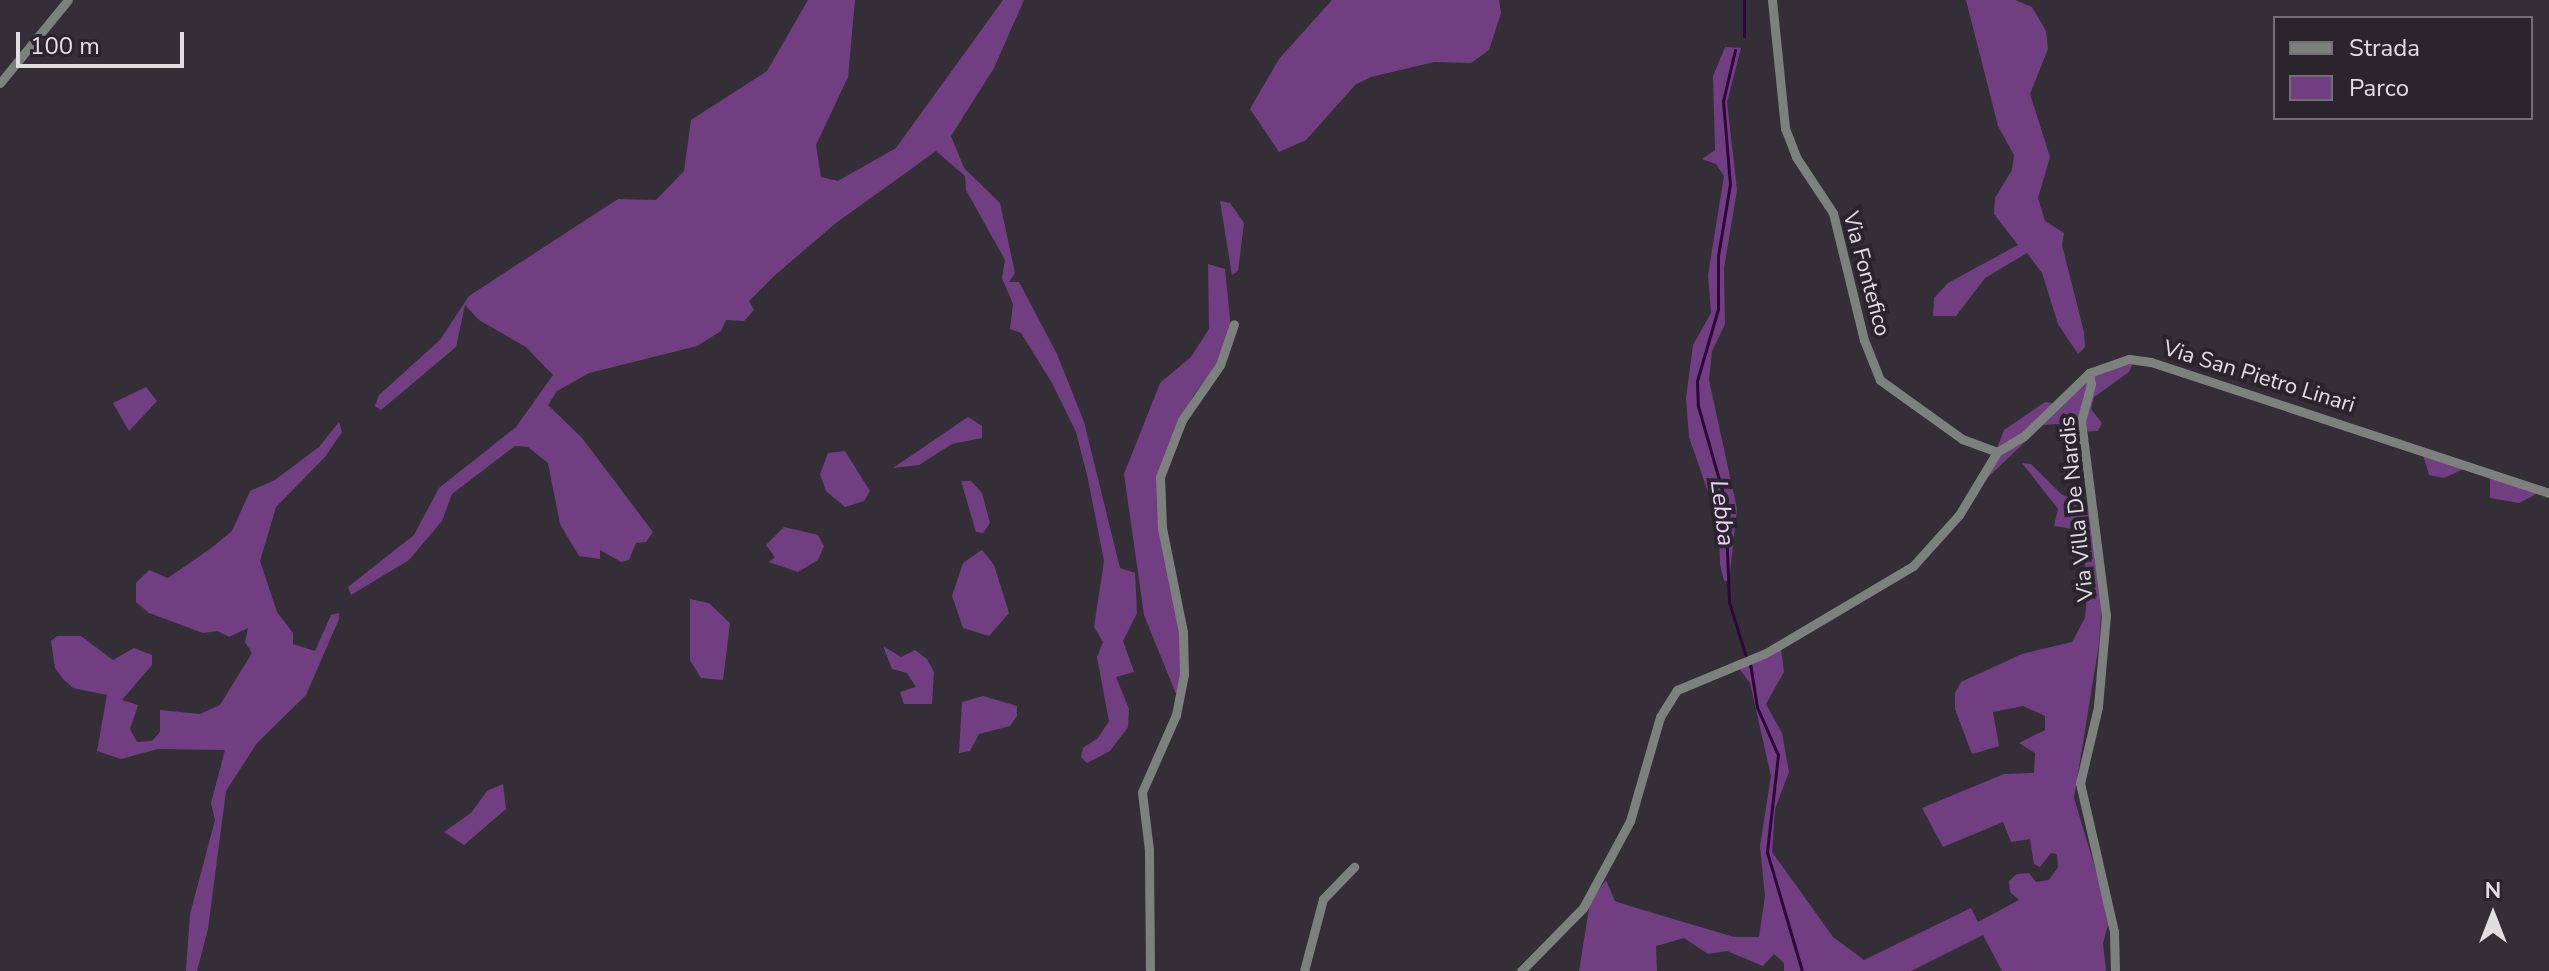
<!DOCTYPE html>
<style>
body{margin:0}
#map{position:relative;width:2549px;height:971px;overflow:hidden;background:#342f36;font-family:"Nunito Sans",sans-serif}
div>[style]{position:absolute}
.green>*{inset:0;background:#713f81}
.stream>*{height:3px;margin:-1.5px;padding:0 1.5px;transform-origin:1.5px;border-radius:1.5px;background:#2f053c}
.street>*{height:9px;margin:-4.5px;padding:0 4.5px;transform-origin:4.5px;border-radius:4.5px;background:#7d817e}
span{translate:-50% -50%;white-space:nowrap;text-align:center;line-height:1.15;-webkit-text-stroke:8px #2a252c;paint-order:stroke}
.street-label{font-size:22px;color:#e1dee2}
.water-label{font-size:24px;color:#efd1fa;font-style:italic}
.legend{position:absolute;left:2273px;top:16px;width:260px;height:104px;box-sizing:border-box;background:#2a252c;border:2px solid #736f75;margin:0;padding:10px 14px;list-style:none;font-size:24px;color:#e1dee2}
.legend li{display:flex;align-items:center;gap:16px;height:40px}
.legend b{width:40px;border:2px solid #736f75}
.north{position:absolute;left:2453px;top:875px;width:80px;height:80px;-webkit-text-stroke:6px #2a252c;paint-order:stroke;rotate:0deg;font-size:22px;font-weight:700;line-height:32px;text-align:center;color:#e1dee2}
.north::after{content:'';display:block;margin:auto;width:28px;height:36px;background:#e1dee2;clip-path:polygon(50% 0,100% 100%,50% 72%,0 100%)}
.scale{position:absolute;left:16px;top:32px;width:168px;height:36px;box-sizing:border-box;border:4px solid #e1dee2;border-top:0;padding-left:10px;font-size:24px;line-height:28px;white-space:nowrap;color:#e1dee2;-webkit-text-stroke:6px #2a252c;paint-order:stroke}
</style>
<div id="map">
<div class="green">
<div style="clip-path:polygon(808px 0,855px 0,848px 77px,816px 145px,821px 177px,838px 181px,896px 148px,1003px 0,1024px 0,994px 68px,951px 136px,964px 168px,1000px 203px,1015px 273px,1009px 282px,1019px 282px,1057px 354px,1084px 422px,1120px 568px,1135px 573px,1137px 613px,1123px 641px,1134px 672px,1116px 677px,1129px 709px,1128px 727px,1110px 751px,1087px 763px,1081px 757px,1083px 748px,1098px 738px,1109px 721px,1097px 657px,1103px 642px,1094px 627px,1104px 561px,1088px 479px,1076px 432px,1052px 383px,1021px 333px,1010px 329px,1013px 304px,1002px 278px,1005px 260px,966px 190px,965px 176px,936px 151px,836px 223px,774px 276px,749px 301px,754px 310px,744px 321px,726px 320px,721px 331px,697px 346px,589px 373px,557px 391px,548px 405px,582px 438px,653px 532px,646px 542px,636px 543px,629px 560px,621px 562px,600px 550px,600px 559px,579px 556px,560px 524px,548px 463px,528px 447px,515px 446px,452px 494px,442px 521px,409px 560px,351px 595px,348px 587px,414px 535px,439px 488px,516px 427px,553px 375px,526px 347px,479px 320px,465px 305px,456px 347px,381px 410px,375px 406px,379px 395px,440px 340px,469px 296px,618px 199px,656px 200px,684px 171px,691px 120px,767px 71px)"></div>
<div style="clip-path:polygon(1332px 0,1499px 0,1501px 13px,1489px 50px,1471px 63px,1434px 62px,1371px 77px,1356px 84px,1306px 140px,1279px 152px,1250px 109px,1279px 59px)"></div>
<div style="clip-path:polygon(1966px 0,2015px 0,2032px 7px,2046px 31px,2048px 49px,2030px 94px,2050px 157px,2038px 198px,2045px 221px,2064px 233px,2062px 245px,2084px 332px,2085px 347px,2078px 354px,2058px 324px,2042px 273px,2027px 253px,1985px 278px,1956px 316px,1933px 316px,1934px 298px,1948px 283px,2018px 245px,1994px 214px,1995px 198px,2012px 170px,2014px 155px,1998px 126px)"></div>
<div style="clip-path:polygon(1725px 47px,1741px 48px,1727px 102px,1737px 190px,1724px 268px,1725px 324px,1712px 351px,1709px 380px,1737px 509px,1729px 581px,1724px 581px,1720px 564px,1718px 498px,1708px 492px,1689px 437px,1686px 398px,1693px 345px,1711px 313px,1708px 275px,1724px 176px,1716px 164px,1702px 159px,1715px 150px,1713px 76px)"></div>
<div style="clip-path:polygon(1220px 201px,1230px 203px,1244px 223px,1238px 271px,1232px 275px)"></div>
<div style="clip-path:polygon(1208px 264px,1225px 269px,1231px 329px,1219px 361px,1193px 396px,1159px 477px,1182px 631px,1183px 674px,1176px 694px,1144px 615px,1124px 474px,1160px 383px,1191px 357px,1209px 329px)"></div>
<div style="clip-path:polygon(2133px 363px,2129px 372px,2094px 397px,2091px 409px,2102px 423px,2098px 431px,2072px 432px,2058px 424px,2043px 425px,1985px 480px,2004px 430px,2045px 402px,2060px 404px,2087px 377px)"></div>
<div style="clip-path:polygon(146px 387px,157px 401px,129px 431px,113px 403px)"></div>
<div style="clip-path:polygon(968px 417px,982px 426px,982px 438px,952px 444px,919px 465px,893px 468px)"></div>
<div style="clip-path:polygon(339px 422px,342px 432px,325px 457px,276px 507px,260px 561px,277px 612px,293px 633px,293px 644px,315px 651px,331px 615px,339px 613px,339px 619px,306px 695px,257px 743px,226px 791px,208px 929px,197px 971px,186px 971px,190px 914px,215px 820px,211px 803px,225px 750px,158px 749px,121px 759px,97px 751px,107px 695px,73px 688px,63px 679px,55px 668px,51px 641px,57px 636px,81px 636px,113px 660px,134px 648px,152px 655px,152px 665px,122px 700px,138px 705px,130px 729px,137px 742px,152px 741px,160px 732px,160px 710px,200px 714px,220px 705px,252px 653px,245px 642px,248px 628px,229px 637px,218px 631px,203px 633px,149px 613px,136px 602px,136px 583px,149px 570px,168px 578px,210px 549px,232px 531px,250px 491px,275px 480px,319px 447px)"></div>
<div style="clip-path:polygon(845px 451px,870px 491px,864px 501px,845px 507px,826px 491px,820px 474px,828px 453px)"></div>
<div style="clip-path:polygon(2422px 452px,2466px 468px,2444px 478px,2429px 475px)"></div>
<div style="clip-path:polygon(2022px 463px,2031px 464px,2061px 494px,2086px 506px,2092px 514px,2102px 600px,2099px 644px,2074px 798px,2110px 918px,2103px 943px,2106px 971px,2002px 971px,1983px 935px,1911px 971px,1784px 971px,1784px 963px,1774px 954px,1763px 966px,1727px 951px,1708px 954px,1684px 938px,1656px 946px,1657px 971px,1579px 971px,1590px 902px,1606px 880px,1615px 901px,1623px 904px,1734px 937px,1759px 937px,1765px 896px,1760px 846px,1771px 776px,1750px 683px,1738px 667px,1781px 648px,1784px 672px,1766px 704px,1782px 733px,1789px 772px,1775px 809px,1772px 852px,1833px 937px,1864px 960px,1971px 908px,1978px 922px,2019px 900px,2010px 892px,2009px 881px,2017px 874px,2029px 873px,2036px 882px,2049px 880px,2058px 867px,2057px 854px,2051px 853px,2040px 867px,2034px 864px,2030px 839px,2011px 842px,2003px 822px,1943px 847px,1922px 808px,2004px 774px,2034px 773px,2035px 753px,2019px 743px,2045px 730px,2045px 716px,2023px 706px,1993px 712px,1999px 746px,1972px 754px,1955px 709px,1955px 693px,1961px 682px,2022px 654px,2072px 642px,2085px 618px,2088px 584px,2080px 530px,2054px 526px,2058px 509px)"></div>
<div style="clip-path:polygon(2490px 478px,2538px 493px,2519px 503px,2490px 498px)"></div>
<div style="clip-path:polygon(961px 481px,971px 481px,982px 493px,990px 523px,983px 533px,976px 532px)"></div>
<div style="clip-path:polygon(784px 527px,818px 535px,824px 546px,818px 560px,798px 572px,769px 562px,775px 557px,766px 545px)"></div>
<div style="clip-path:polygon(982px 550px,994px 565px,1009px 613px,989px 636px,963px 628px,952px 596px,963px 563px)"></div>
<div style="clip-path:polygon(690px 599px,709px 603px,730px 623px,723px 680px,701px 678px,690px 660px)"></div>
<div style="clip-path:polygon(883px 646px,901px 657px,915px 650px,927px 659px,934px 672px,932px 704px,904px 704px,900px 692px,916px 687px,907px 673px,892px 669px)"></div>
<div style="clip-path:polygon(983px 696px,1017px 706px,1017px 716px,1010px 726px,979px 734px,970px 751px,959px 753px,962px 702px)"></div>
<div style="clip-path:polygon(503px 784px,506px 809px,464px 845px,444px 832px,471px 813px,487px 791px)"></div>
</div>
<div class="stream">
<div style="left:1744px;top:0;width:36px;rotate:90deg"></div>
<div style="left:1735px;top:50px;width:52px;rotate:103.2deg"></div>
<div style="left:1723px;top:101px;width:83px;rotate:85.2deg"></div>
<div style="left:1730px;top:184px;width:73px;rotate:99.5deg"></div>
<div style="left:1718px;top:256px;width:53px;rotate:90deg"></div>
<div style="left:1718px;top:309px;width:75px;rotate:106.3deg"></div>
<div style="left:1697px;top:381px;width:25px;rotate:88deg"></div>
<div style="left:1698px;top:406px;width:99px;rotate:74.1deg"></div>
<div style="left:1725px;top:501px;width:101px;rotate:87.7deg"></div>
<div style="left:1729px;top:602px;width:58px;rotate:72.8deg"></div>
<div style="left:1750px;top:663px;width:45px;rotate:81deg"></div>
<div style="left:1757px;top:707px;width:52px;rotate:66.4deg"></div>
<div style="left:1778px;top:755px;width:98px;rotate:96.5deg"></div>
<div style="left:1767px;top:852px;width:124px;rotate:73.6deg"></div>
</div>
<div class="street">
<div style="left:1772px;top:0;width:129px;rotate:84.2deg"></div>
<div style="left:1785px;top:128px;width:31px;rotate:69deg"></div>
<div style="left:1796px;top:157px;width:67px;rotate:56.5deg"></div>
<div style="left:1833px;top:213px;width:131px;rotate:76.3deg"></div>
<div style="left:1864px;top:340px;width:43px;rotate:68.2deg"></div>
<div style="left:1880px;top:380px;width:101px;rotate:35.7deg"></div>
<div style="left:1962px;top:439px;width:37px;rotate:20deg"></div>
<div style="left:0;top:83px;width:107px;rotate:-50.7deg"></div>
<div style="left:2089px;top:373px;width:11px;rotate:80deg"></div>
<div style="left:2091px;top:384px;width:38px;rotate:105deg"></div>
<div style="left:2081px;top:421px;width:196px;rotate:82.7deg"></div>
<div style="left:2106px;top:615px;width:92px;rotate:95deg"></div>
<div style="left:2098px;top:707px;width:78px;rotate:103.3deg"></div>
<div style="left:2080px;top:783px;width:152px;rotate:77.1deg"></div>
<div style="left:2114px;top:931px;width:40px;rotate:88.6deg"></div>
<div style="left:1150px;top:971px;width:121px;rotate:-90.5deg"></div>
<div style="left:1149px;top:850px;width:58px;rotate:-96.9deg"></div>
<div style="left:1142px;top:792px;width:84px;rotate:-66.2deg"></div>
<div style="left:1176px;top:715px;width:42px;rotate:-79deg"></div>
<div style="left:1184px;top:674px;width:42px;rotate:-91.4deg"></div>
<div style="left:1183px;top:632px;width:106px;rotate:-101.4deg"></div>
<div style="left:1162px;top:528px;width:51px;rotate:-92.2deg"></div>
<div style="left:1160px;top:477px;width:61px;rotate:-68.9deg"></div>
<div style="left:1182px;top:420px;width:67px;rotate:-55.4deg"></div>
<div style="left:1220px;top:365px;width:43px;rotate:-71.1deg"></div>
<div style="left:1304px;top:971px;width:74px;rotate:-75.2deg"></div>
<div style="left:1323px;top:899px;width:45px;rotate:-45.9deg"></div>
<div style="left:1521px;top:971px;width:88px;rotate:-45.5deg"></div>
<div style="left:1583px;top:908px;width:99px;rotate:-61.6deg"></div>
<div style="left:1630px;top:821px;width:108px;rotate:-73.9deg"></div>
<div style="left:1660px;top:717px;width:32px;rotate:-58deg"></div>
<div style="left:1677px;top:690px;width:96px;rotate:-22.6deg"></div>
<div style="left:1766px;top:653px;width:171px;rotate:-30.6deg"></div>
<div style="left:1913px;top:566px;width:69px;rotate:-48deg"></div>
<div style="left:1959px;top:515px;width:74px;rotate:-58.9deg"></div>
<div style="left:1997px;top:452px;width:31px;rotate:-31deg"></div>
<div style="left:2024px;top:436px;width:91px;rotate:-44.1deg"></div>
<div style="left:2089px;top:373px;width:42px;rotate:-19.3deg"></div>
<div style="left:2129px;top:359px;width:22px;rotate:8deg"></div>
<div style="left:2151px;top:362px;width:419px;rotate:18.2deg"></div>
</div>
<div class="street-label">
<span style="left:1866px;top:274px;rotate:75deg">Via Fontefico</span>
<span style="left:2259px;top:377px;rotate:17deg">Via San Pietro Linari</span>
<span style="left:2077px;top:509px;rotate:-96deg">Via Villa De Nardis</span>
</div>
<div class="water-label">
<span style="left:1722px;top:513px;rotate:83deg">Lebba</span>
</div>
<ul class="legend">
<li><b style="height:10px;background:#7d817e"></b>Strada</li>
<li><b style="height:22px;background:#713f81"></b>Parco</li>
</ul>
<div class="north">N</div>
<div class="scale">100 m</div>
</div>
